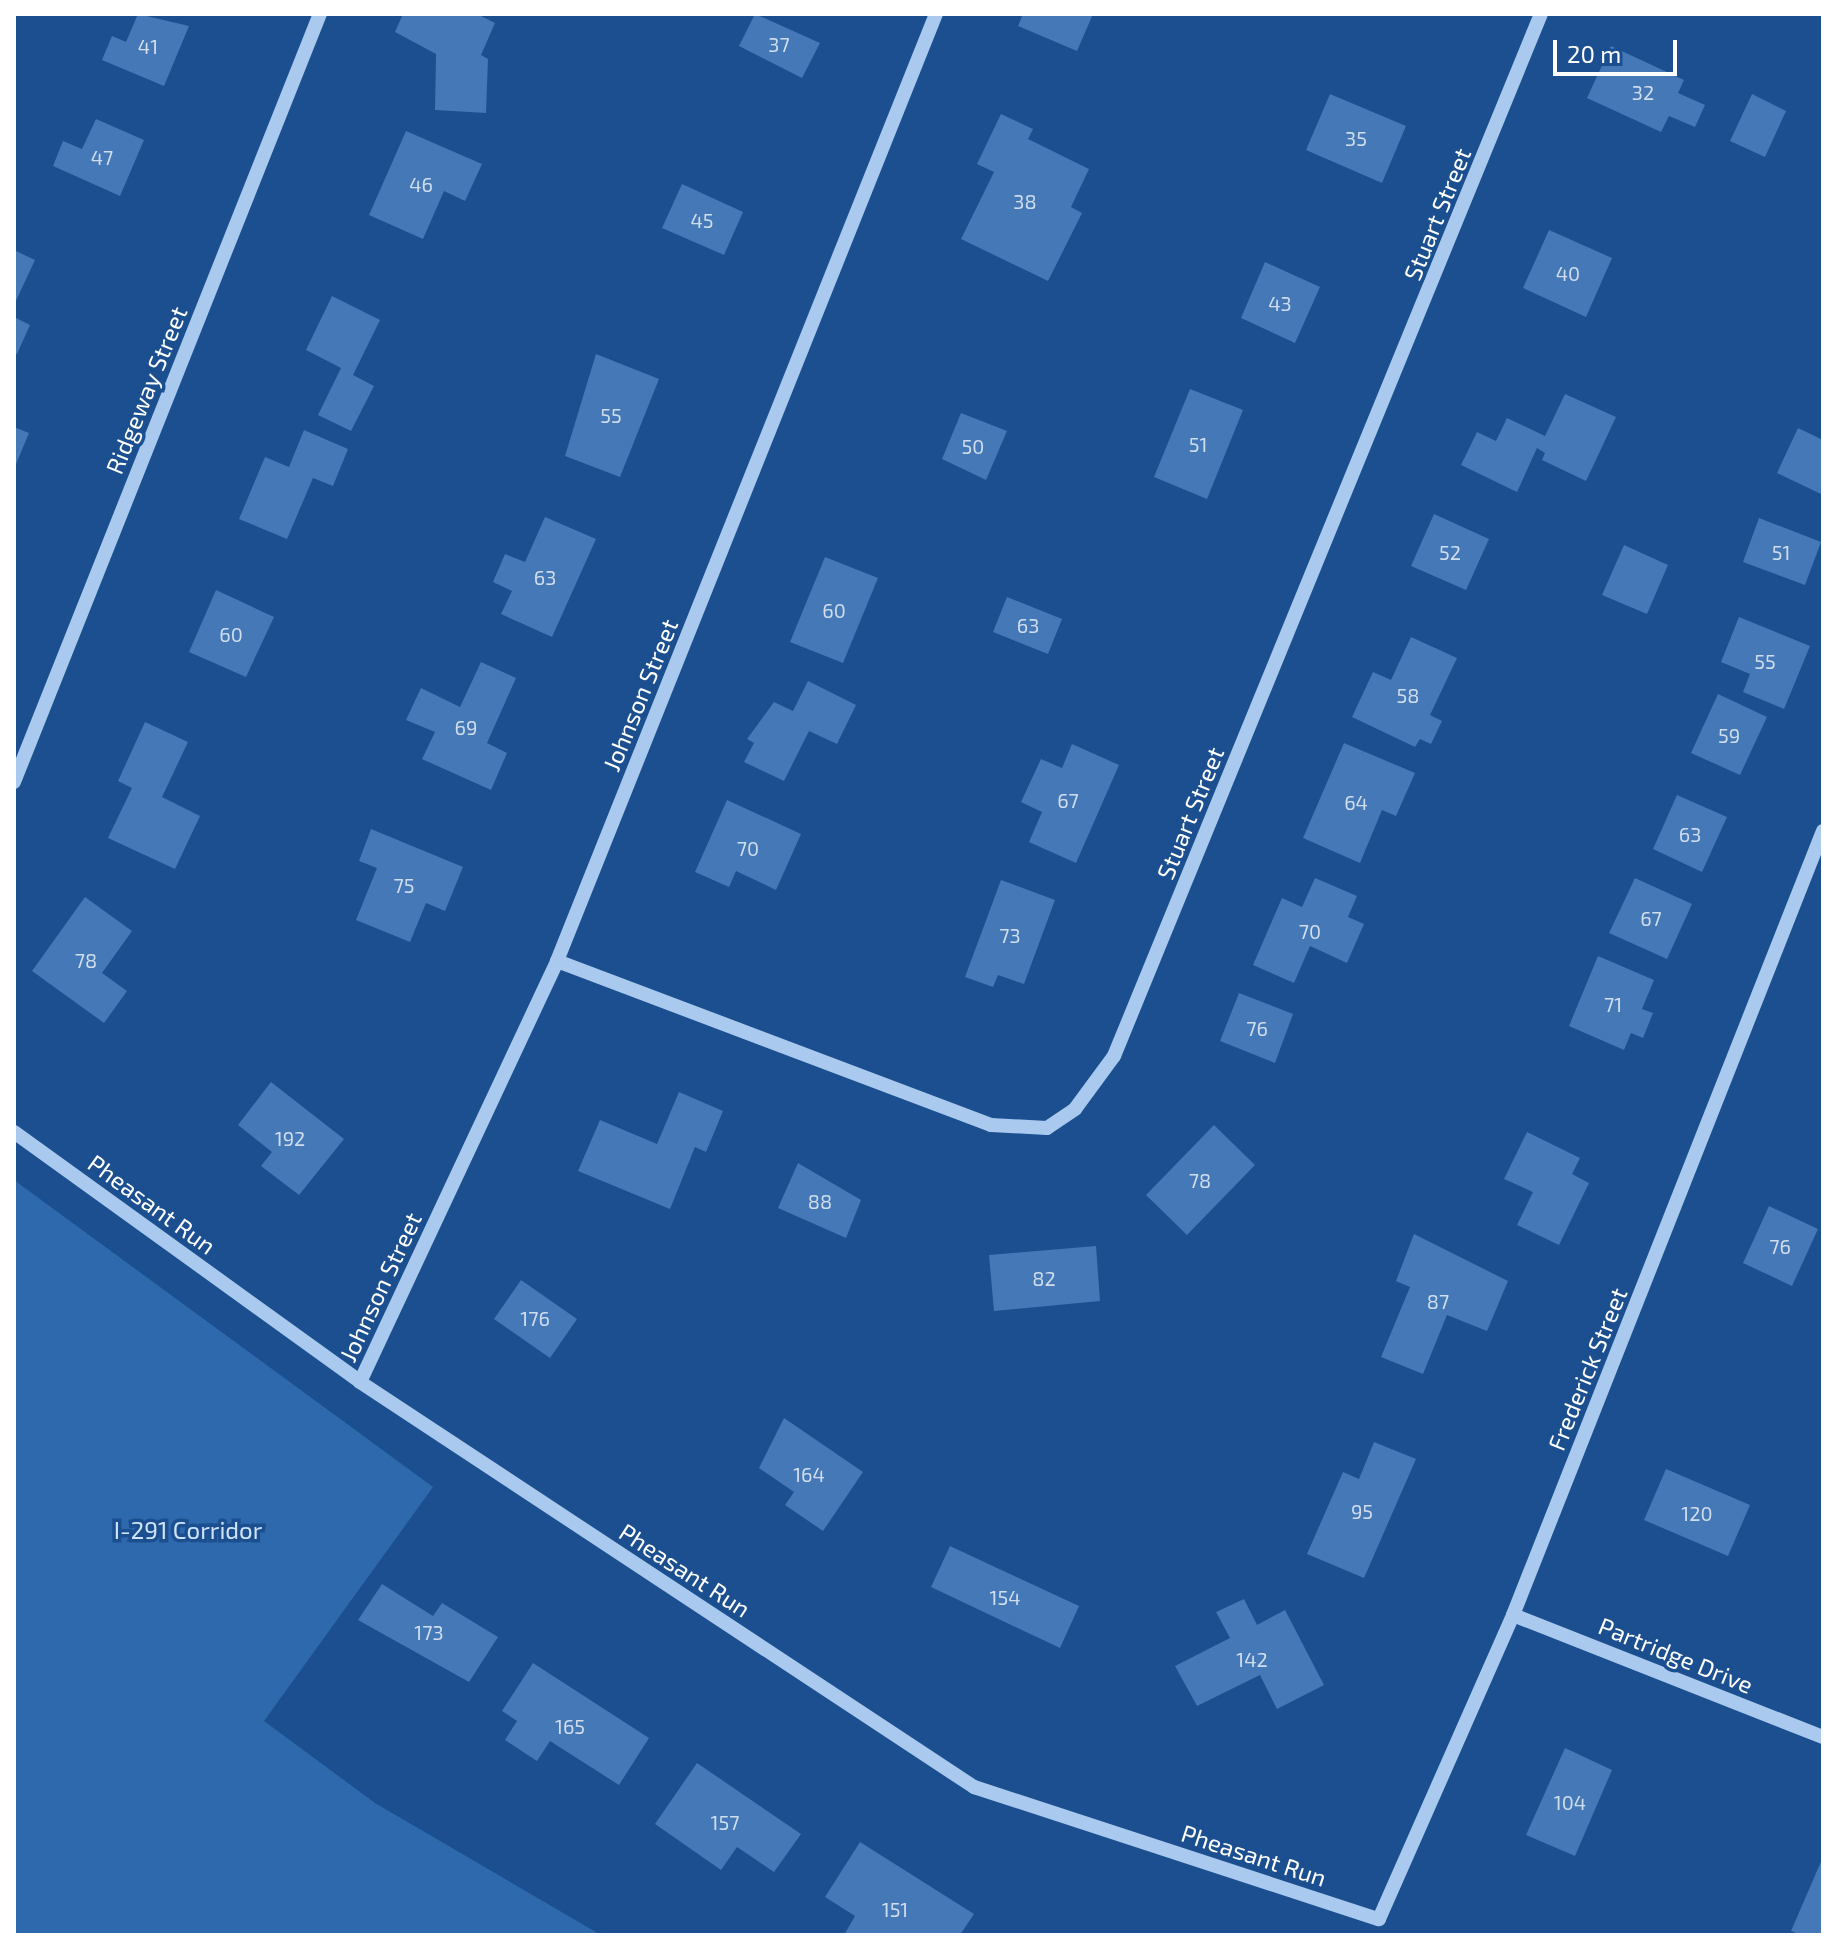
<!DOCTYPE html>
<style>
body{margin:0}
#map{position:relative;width:1837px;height:1949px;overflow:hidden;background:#1b4f8f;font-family:"Exo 2",sans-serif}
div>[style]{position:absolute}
.green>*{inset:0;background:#2e69ad}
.building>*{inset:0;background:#4478b7}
.minor>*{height:14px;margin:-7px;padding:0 7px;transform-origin:7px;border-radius:7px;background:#a9c9ee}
span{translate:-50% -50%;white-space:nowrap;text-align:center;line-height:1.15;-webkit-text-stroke:7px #1b4f8f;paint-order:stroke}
.number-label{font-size:20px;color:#d0dded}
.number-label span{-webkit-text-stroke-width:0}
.street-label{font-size:24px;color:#fff}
.park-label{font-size:24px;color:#cfe3fa}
.frame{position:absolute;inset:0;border:16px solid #fff;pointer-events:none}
.scale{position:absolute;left:1553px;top:40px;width:124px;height:36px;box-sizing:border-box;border:4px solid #fff;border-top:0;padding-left:10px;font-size:24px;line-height:28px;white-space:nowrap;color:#fff;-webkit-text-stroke:6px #1b4f8f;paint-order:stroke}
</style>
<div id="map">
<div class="green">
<div style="clip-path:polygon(14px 1180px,433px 1487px,264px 1721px,375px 1803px,601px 1935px,14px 1935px)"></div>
</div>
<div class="building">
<div style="clip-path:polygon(138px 14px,189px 26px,164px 86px,102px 60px,112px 36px,126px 42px)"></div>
<div style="clip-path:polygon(403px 14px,477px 14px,495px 23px,481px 55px,488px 59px,486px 113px,435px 110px,436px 54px,395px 32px)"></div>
<div style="clip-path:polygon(755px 14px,820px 43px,802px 78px,739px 46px)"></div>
<div style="clip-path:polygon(1023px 14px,1093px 14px,1077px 51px,1018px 26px)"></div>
<div style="clip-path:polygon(1611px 46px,1684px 80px,1678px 93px,1705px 105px,1695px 127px,1669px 116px,1661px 132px,1587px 98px)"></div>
<div style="clip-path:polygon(1330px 94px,1406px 126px,1382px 183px,1306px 150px)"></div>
<div style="clip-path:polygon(1752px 94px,1786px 111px,1765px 157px,1730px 141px)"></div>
<div style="clip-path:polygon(1001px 114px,1033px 129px,1028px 139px,1089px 169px,1071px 207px,1082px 213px,1048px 281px,961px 239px,994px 172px,977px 164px)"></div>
<div style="clip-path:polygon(96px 119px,144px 140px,120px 196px,53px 166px,63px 141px,82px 149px)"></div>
<div style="clip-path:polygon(406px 131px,482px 164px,465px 201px,444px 191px,423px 239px,369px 215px)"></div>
<div style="clip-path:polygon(682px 184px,743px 212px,724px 255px,662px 228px)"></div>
<div style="clip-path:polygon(1549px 230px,1612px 258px,1586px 317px,1523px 288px)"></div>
<div style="clip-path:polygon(14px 250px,35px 260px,14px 305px)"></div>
<div style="clip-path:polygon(1265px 262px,1320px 287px,1295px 343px,1241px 318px)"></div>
<div style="clip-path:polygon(332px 296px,380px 320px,353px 375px,374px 386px,351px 431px,318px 415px,341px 368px,306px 350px)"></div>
<div style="clip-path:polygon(14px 317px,30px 325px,17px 354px,14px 353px)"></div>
<div style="clip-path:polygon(596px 354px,659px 379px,620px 477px,565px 456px)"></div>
<div style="clip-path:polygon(1190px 389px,1243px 410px,1207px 499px,1154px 477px)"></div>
<div style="clip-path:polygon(1565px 394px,1616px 417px,1586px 481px,1542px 460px,1545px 453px,1537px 448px,1517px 492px,1461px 465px,1477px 432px,1496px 441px,1507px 418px,1545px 436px)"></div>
<div style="clip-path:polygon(961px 413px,1007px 431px,986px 480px,942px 459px)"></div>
<div style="clip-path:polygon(14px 427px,29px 433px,14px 469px)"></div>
<div style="clip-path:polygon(1798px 428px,1823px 440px,1823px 495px,1777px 473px)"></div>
<div style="clip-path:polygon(304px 430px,348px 449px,333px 486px,313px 478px,287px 539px,239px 519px,265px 457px,289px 467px)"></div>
<div style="clip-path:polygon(1434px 514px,1489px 539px,1466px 590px,1411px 566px)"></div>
<div style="clip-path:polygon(545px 517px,596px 539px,552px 637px,501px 614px,512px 591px,493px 582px,505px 554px,525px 562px)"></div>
<div style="clip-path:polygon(1759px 518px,1821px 542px,1805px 585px,1743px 562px)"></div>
<div style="clip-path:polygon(1624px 545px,1668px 565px,1647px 614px,1602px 595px)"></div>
<div style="clip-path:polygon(825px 557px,878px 578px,843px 663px,790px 642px)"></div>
<div style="clip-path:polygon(216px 590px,274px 617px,246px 677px,189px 652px)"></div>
<div style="clip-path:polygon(1007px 597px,1062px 619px,1048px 654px,993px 632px)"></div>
<div style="clip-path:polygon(1739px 617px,1810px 646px,1784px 709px,1743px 692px,1750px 674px,1721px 662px)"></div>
<div style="clip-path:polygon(1411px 637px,1457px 658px,1430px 715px,1442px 721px,1431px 744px,1420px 739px,1415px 747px,1352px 717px,1373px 672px,1391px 680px)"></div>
<div style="clip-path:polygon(481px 662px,516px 678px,487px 743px,507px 753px,491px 790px,422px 759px,435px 732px,406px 720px,421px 688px,460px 707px)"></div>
<div style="clip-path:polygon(808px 681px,856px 705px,837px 744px,809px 731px,784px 781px,744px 762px,754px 743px,747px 739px,774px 702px,793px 711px)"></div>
<div style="clip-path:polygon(1718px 694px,1767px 717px,1740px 775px,1691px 753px)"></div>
<div style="clip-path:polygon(145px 722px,188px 742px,162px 797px,200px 816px,175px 869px,108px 838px,132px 788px,118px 781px)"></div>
<div style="clip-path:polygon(1344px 743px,1415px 773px,1396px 816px,1382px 810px,1360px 863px,1303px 838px)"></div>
<div style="clip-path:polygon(1072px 744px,1119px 765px,1076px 863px,1029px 842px,1042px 812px,1021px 802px,1041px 759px,1062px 768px)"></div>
<div style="clip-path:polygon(1677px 795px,1727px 817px,1702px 872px,1653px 849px)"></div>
<div style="clip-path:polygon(727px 800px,801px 834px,776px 890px,736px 871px,729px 887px,695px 872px)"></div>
<div style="clip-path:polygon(371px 829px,463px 867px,445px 911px,426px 903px,410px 942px,356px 920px,377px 868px,359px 861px)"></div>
<div style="clip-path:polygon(1315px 878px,1357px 896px,1348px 917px,1364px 924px,1347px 963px,1310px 946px,1294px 983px,1253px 965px,1282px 898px,1302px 907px)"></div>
<div style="clip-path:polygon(1635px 878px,1692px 904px,1667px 959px,1609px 933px)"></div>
<div style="clip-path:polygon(1001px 880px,1055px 900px,1024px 984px,998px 975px,993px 987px,965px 977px)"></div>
<div style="clip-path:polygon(85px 897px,132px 931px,102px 973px,127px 991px,104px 1023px,32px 971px)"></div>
<div style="clip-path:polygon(1598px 956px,1654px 980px,1642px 1009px,1653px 1013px,1643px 1038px,1631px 1033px,1624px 1050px,1569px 1026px)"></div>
<div style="clip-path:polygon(1239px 993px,1293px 1014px,1275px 1063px,1220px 1041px)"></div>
<div style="clip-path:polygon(271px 1082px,344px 1139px,299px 1195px,261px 1166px,272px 1152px,238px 1125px)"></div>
<div style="clip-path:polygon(679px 1092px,723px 1111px,706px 1152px,695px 1147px,670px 1209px,578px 1171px,600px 1120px,657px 1144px)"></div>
<div style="clip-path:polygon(1214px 1125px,1255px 1165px,1187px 1235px,1146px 1195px)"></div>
<div style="clip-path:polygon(1527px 1132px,1580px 1158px,1572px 1174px,1589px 1183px,1559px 1245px,1517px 1225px,1533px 1192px,1504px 1179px)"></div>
<div style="clip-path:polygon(798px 1163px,861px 1200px,846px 1238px,778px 1208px)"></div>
<div style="clip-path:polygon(1769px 1206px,1818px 1229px,1792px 1286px,1743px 1263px)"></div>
<div style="clip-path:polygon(1414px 1234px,1508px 1281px,1487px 1331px,1447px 1315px,1423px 1374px,1381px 1357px,1410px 1287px,1396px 1281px)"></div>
<div style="clip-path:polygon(1096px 1246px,1100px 1301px,994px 1311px,989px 1255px)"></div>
<div style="clip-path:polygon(521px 1280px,577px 1319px,550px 1358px,494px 1319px)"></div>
<div style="clip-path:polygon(784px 1418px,863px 1472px,823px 1531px,785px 1505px,794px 1492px,759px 1468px)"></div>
<div style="clip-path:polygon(1374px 1442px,1416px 1459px,1364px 1578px,1307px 1554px,1343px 1472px,1359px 1479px)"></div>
<div style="clip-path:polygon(1666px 1469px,1750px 1505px,1728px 1556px,1644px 1520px)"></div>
<div style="clip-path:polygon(950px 1546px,1079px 1606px,1060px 1648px,931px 1587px)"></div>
<div style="clip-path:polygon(382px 1584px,433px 1616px,442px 1603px,498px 1637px,469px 1682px,358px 1620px)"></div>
<div style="clip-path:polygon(1244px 1599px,1257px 1625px,1285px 1610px,1324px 1685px,1277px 1709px,1260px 1675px,1197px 1706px,1175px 1666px,1230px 1638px,1216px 1612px)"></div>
<div style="clip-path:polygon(533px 1663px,649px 1738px,619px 1785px,550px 1741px,537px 1761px,505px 1740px,517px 1721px,502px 1711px)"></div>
<div style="clip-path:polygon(1565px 1748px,1612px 1770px,1575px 1856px,1526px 1835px)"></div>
<div style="clip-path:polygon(697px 1763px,801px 1834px,774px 1872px,737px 1847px,721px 1870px,655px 1824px)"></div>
<div style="clip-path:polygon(860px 1842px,974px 1914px,960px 1935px,844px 1935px,855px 1916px,825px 1897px)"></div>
<div style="clip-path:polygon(1823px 1857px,1823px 1935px,1801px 1935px,1791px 1931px)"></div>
</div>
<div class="minor">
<div style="left:14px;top:782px;width:827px;rotate:-68.28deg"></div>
<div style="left:557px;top:961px;width:464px;rotate:20.7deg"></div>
<div style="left:991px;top:1125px;width:56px;rotate:3.1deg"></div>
<div style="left:1047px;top:1128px;width:34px;rotate:-34deg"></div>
<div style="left:1075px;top:1109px;width:66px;rotate:-53.7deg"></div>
<div style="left:1114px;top:1056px;width:1126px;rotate:-67.72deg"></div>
<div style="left:14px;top:1132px;width:427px;rotate:35.8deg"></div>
<div style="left:360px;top:1382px;width:736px;rotate:33.41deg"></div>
<div style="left:974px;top:1787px;width:426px;rotate:18.1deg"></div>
<div style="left:360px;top:1382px;width:465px;rotate:-64.9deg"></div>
<div style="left:557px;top:961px;width:1020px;rotate:-68.19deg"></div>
<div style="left:1513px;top:1615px;width:333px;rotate:21.5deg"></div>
<div style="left:1379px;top:1919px;width:332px;rotate:-66.2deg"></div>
<div style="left:1513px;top:1615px;width:843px;rotate:-68.43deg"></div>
</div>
<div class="number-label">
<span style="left:779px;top:44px">37</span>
<span style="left:148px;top:46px">41</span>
<span style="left:1643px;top:92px">32</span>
<span style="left:1356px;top:138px">35</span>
<span style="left:102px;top:157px">47</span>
<span style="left:421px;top:184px">46</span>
<span style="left:1025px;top:201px">38</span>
<span style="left:702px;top:220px">45</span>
<span style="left:1568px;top:273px">40</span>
<span style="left:1280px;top:303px">43</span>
<span style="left:611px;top:415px">55</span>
<span style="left:1198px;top:444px">51</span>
<span style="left:973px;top:446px">50</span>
<span style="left:1450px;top:552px">52</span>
<span style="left:1781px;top:552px">51</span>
<span style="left:545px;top:577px">63</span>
<span style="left:834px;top:610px">60</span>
<span style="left:1028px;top:625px">63</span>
<span style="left:231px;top:634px">60</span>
<span style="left:1765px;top:661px">55</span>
<span style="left:1408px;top:695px">58</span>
<span style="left:466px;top:727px">69</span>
<span style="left:1729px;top:735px">59</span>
<span style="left:1068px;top:800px">67</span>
<span style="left:1356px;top:802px">64</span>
<span style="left:1690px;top:834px">63</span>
<span style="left:748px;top:848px">70</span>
<span style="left:404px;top:885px">75</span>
<span style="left:1651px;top:918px">67</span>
<span style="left:1310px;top:931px">70</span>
<span style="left:1010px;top:935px">73</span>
<span style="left:86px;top:960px">78</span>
<span style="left:1613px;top:1004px">71</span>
<span style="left:1257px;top:1028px">76</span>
<span style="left:290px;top:1138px">192</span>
<span style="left:1200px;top:1180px">78</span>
<span style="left:820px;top:1201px">88</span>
<span style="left:1780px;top:1246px">76</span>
<span style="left:1044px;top:1278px">82</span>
<span style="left:1438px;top:1301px">87</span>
<span style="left:535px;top:1318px">176</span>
<span style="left:809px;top:1474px">164</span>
<span style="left:1362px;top:1511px">95</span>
<span style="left:1697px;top:1513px">120</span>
<span style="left:1005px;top:1597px">154</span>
<span style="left:429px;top:1632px">173</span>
<span style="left:1252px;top:1659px">142</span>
<span style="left:570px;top:1726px">165</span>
<span style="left:1570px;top:1802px">104</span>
<span style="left:725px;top:1822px">157</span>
<span style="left:895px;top:1909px">151</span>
</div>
<div class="street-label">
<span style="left:1437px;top:214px;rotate:-68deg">Stuart Street</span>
<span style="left:146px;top:390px;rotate:-68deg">Ridgeway Street</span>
<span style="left:640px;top:695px;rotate:-68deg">Johnson Street</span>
<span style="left:1190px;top:813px;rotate:-68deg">Stuart Street</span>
<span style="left:152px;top:1204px;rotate:36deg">Pheasant Run</span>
<span style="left:380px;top:1287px;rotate:-65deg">Johnson Street</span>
<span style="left:1587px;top:1369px;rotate:-68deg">Frederick Street</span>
<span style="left:685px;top:1570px;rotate:33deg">Pheasant Run</span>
<span style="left:1676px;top:1655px;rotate:22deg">Partridge Drive</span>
<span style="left:1254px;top:1855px;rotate:18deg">Pheasant Run</span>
</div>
<div class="park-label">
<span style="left:188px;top:1530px">I-291 Corridor</span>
</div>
<div class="frame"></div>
<div class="scale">20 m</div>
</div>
